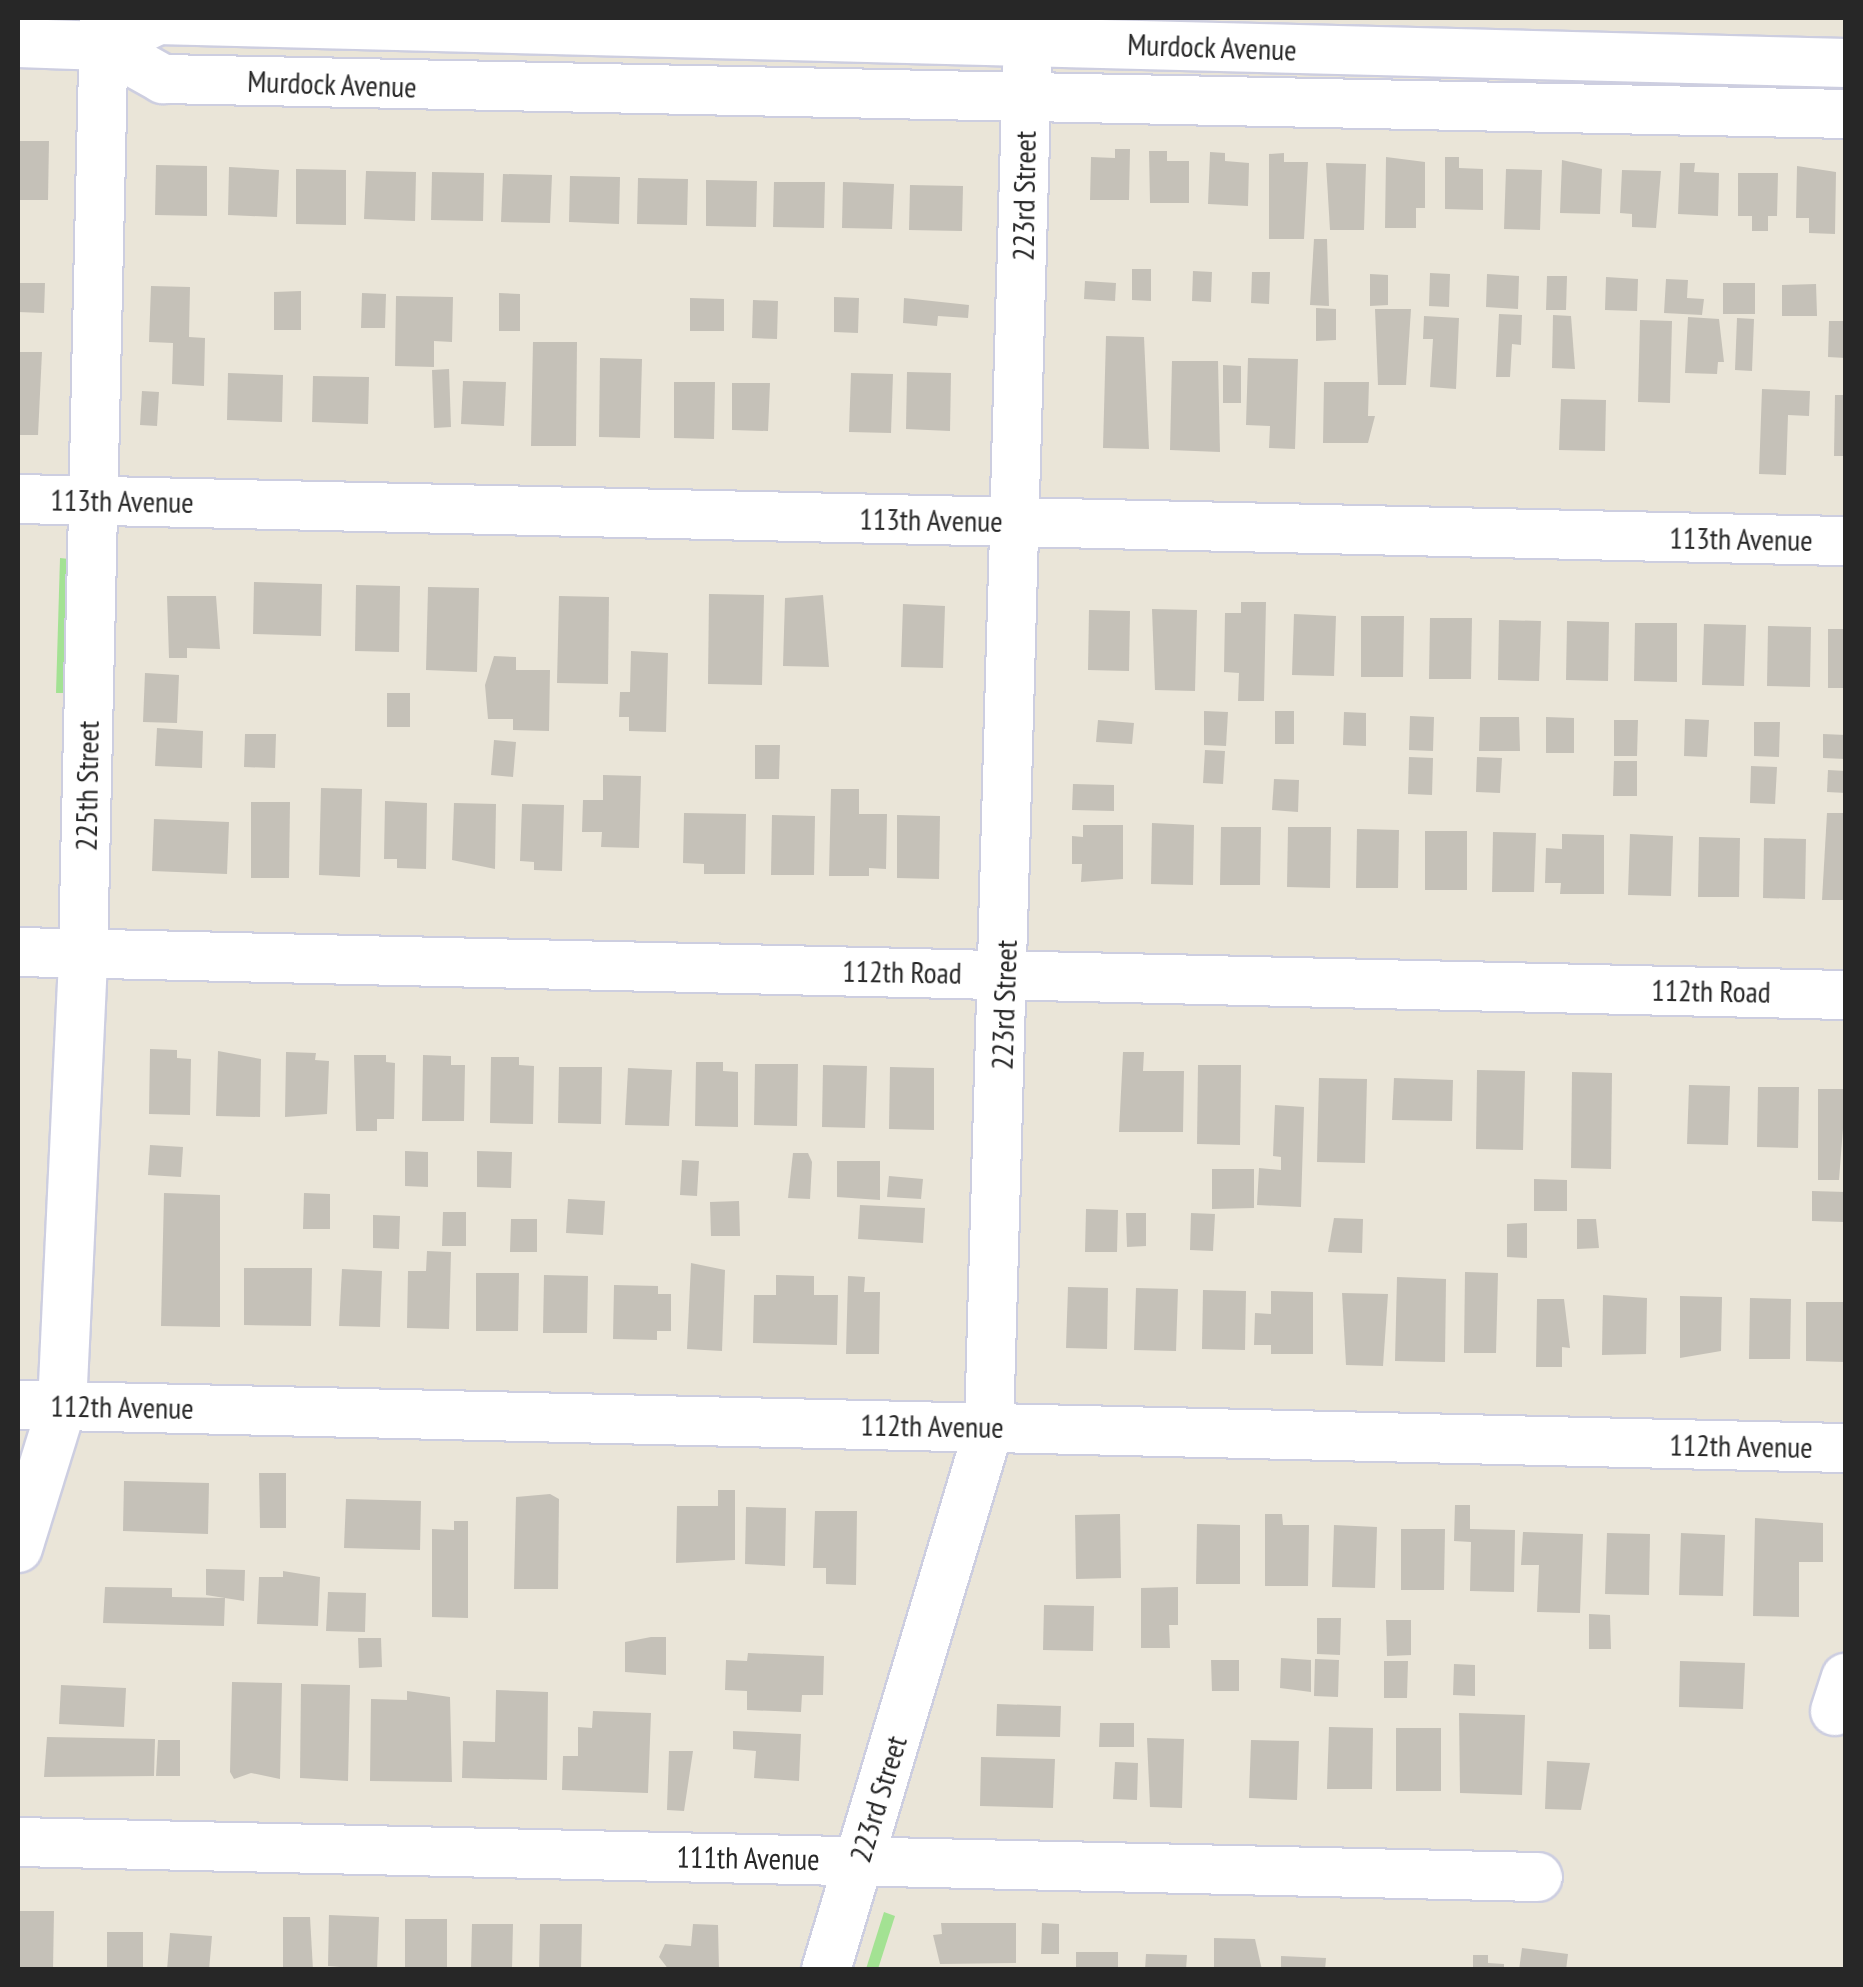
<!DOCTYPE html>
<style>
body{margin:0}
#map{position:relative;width:1863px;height:1987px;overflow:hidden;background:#eae5d8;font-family:"PT Sans Narrow",sans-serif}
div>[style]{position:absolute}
.green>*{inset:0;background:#a3e293}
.building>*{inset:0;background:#c5c1b8}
.roads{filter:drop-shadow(2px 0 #cdcee0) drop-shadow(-2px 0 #cdcee0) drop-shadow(0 2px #cdcee0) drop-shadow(0 -2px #cdcee0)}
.minor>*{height:48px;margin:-24px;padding:0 24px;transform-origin:24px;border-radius:24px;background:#fff}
span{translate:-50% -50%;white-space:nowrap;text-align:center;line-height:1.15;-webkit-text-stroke:10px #fff;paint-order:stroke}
.street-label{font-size:30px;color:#272727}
.frame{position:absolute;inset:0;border:20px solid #272727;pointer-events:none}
</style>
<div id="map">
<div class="green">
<div style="clip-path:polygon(60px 558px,69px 559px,65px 693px,56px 693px)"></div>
<div style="clip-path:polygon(884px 1912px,895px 1916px,878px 1969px,866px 1969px)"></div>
</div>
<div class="building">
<div style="clip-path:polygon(18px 141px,49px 141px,48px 200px,18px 200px)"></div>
<div style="clip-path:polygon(1115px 149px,1130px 149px,1129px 200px,1090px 200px,1091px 157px,1115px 158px)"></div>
<div style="clip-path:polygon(1149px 151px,1167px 151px,1167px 161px,1189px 161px,1189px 203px,1150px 203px)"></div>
<div style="clip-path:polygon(1210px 152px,1225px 153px,1225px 161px,1249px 163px,1248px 206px,1208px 204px)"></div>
<div style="clip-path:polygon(1284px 153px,1284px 162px,1308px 162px,1304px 239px,1269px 239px,1269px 154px)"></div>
<div style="clip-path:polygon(1386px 157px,1425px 162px,1425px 208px,1416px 208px,1416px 228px,1385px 228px)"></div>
<div style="clip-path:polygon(1445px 157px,1459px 157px,1459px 168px,1483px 169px,1483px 210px,1445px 209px)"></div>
<div style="clip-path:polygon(1562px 160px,1602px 169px,1600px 214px,1560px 213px)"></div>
<div style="clip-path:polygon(1326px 163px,1366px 164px,1364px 230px,1330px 230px)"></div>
<div style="clip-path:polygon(1680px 163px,1695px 163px,1694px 172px,1719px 173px,1718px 216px,1678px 214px)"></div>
<div style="clip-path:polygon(156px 165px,207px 166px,207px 216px,155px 215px)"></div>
<div style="clip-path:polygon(1797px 166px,1836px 172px,1835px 234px,1809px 233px,1809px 218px,1796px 218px)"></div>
<div style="clip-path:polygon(229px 167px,279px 170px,277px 217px,228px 215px)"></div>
<div style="clip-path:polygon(296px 169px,346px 170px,346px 225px,296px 224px)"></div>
<div style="clip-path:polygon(1506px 169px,1542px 170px,1540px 230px,1504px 229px)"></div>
<div style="clip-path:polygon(1622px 170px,1661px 171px,1656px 228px,1632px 227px,1632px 214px,1620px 213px)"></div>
<div style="clip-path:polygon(366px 171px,416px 172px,415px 221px,364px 219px)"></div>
<div style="clip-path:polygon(432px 172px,484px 173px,483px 221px,431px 220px)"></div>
<div style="clip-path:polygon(1738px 173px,1778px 173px,1777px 216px,1768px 216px,1768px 231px,1752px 231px,1752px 216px,1738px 216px)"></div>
<div style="clip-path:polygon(503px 174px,552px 175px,550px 223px,501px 222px)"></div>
<div style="clip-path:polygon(570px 176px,620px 177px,619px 224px,569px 222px)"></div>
<div style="clip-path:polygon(638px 178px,688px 179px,687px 225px,637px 224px)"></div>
<div style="clip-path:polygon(706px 180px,757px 181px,756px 227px,706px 226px)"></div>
<div style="clip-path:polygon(774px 182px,825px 182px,824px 228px,773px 227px)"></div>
<div style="clip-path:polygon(843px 182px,894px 184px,892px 229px,842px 228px)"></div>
<div style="clip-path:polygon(910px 185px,963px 186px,962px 231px,909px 230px)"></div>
<div style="clip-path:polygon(1314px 239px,1327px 239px,1329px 306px,1310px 305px)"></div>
<div style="clip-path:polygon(1132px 269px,1151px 269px,1151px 301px,1132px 300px)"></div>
<div style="clip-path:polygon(1193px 271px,1212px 272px,1211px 302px,1192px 301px)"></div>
<div style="clip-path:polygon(1252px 272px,1270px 272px,1269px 304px,1251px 303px)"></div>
<div style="clip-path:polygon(1430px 273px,1450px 274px,1449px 307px,1429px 306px)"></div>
<div style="clip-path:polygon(1370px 274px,1388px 275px,1388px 305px,1370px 306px)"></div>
<div style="clip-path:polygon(1487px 274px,1519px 276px,1518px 309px,1486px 307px)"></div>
<div style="clip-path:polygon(1547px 276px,1567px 276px,1566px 310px,1546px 310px)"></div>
<div style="clip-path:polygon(1606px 277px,1638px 279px,1637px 311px,1605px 310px)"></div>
<div style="clip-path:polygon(1666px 279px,1688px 280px,1687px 298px,1704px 299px,1702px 315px,1664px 313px)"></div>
<div style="clip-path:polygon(1085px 281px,1116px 283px,1115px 301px,1084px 299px)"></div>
<div style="clip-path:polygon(18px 283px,45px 283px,44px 313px,18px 312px)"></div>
<div style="clip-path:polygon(1723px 283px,1755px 283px,1755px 314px,1723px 314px)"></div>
<div style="clip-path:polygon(1816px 284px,1817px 316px,1782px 316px,1782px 285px)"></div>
<div style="clip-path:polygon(151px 286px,190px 287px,189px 337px,205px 338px,204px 386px,172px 384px,173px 343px,149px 342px)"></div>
<div style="clip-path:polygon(301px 291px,301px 330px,274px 330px,274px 292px)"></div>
<div style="clip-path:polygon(362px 293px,386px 294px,385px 328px,361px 328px)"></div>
<div style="clip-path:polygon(499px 293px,520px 294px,520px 331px,499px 331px)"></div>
<div style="clip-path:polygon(396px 296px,453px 297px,452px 342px,434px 341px,434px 367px,395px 366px)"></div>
<div style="clip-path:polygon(834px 297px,859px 298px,858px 333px,834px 332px)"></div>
<div style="clip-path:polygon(690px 298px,724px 299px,724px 331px,690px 331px)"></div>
<div style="clip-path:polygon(904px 298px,969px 305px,968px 318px,938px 316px,937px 326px,903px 323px)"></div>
<div style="clip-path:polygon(753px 300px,778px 301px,777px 339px,752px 338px)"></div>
<div style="clip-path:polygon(1316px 308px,1336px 309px,1336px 340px,1316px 341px)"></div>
<div style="clip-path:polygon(1375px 309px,1411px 309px,1406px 385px,1378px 385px)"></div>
<div style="clip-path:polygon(1499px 314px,1522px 315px,1521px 345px,1512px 344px,1510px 377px,1496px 377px)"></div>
<div style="clip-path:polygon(1553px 315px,1571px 316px,1575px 369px,1552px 368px)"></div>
<div style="clip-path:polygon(1424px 316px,1459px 318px,1456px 389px,1430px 387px,1433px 339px,1423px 339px)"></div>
<div style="clip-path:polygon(1688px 317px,1719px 319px,1724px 362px,1718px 362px,1717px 374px,1685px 373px)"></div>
<div style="clip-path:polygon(1737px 318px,1754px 319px,1752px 371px,1735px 370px)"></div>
<div style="clip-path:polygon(1640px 320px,1672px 321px,1670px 403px,1638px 402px)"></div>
<div style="clip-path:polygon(1829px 321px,1846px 321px,1846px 358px,1828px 357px)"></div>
<div style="clip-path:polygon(1106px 336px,1144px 337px,1149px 449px,1103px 448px)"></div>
<div style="clip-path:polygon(533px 342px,577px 342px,576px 446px,531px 446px)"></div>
<div style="clip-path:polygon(18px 352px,42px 352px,38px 435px,18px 435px)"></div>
<div style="clip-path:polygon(600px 358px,642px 359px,640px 438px,599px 437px)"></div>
<div style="clip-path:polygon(1248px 358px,1298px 359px,1295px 449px,1269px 448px,1270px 426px,1246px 425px)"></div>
<div style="clip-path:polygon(1172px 361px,1218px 361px,1220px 452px,1170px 450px)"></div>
<div style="clip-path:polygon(1223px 365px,1241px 366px,1241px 403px,1223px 403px)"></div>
<div style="clip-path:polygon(449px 369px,451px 427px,434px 428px,432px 370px)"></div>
<div style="clip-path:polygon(907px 372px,951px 373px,950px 431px,906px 429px)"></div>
<div style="clip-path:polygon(228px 373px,283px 375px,282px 422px,227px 420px)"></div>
<div style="clip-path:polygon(851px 373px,893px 374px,891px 433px,849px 432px)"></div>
<div style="clip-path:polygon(313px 376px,369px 377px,368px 424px,312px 422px)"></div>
<div style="clip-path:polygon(463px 381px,506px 382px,504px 426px,461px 424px)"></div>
<div style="clip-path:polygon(674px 382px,715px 382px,714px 439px,674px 438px)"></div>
<div style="clip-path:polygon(1324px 382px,1369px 382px,1368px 416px,1375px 416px,1368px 443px,1323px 443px)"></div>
<div style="clip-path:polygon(732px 383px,770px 383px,768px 431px,732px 430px)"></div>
<div style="clip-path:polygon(1762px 389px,1810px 391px,1809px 416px,1788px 415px,1786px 475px,1759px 474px)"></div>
<div style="clip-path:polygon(142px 391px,159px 392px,157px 426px,140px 425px)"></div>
<div style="clip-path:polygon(1835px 395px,1846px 395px,1846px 456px,1834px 456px)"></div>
<div style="clip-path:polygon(1561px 399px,1606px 400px,1605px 451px,1559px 450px)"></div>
<div style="clip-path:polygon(254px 582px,322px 584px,321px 636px,253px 634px)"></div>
<div style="clip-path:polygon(356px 585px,400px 586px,399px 652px,355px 651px)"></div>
<div style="clip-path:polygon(428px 587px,479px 588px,477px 672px,426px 670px)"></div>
<div style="clip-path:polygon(709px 594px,764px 595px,762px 685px,708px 684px)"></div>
<div style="clip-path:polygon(823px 595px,829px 667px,783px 666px,785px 598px)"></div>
<div style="clip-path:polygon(167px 596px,216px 596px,220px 649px,187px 648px,187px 658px,169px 658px)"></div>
<div style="clip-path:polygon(559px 596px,609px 597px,608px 684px,557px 683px)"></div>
<div style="clip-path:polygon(1241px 602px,1266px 602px,1264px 701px,1238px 701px,1239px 673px,1224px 672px,1225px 613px,1241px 613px)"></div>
<div style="clip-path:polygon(903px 604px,945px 606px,943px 668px,901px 667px)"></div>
<div style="clip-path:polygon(1152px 609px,1197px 610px,1195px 691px,1155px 690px)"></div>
<div style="clip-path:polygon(1089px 610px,1130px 611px,1129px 671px,1088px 670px)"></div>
<div style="clip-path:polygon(1294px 614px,1336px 616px,1334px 676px,1292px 675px)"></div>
<div style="clip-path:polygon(1361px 616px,1404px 616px,1403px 677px,1361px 677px)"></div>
<div style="clip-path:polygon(1430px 618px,1472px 618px,1471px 679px,1429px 679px)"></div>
<div style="clip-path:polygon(1499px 620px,1541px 621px,1539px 681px,1498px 680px)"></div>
<div style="clip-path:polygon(1567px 621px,1609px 622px,1608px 681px,1566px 680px)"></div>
<div style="clip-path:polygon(1635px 623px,1677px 623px,1677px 682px,1634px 681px)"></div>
<div style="clip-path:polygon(1704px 624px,1746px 625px,1744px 686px,1702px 685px)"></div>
<div style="clip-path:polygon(1768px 626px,1811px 627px,1810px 687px,1767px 686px)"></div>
<div style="clip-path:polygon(1828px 629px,1846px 629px,1846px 688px,1828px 688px)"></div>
<div style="clip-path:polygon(631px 651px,668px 653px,666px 732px,629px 731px,629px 717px,619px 717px,620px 692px,630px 692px)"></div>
<div style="clip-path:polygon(494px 656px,516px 657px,516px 670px,550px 670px,549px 731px,513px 730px,513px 719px,488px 719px,485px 685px)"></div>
<div style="clip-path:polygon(145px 673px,179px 675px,177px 723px,143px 722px)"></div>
<div style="clip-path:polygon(387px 693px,410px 693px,410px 727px,387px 727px)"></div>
<div style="clip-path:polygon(1204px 711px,1228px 712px,1226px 746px,1204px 745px)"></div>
<div style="clip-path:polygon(1275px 711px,1294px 711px,1294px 744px,1275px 744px)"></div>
<div style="clip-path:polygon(1344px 712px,1366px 713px,1366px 746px,1343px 745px)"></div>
<div style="clip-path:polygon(1410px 716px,1434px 717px,1433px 751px,1409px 750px)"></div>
<div style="clip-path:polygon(1480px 717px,1519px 717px,1520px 751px,1479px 751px)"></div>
<div style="clip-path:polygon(1546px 717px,1574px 718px,1574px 753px,1546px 753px)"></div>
<div style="clip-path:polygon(1685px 719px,1709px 720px,1707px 757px,1684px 756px)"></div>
<div style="clip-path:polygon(1098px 720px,1134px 723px,1132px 744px,1096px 742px)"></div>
<div style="clip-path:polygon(1614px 720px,1638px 720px,1637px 756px,1614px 756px)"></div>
<div style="clip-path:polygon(1754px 722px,1780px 722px,1779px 757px,1754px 756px)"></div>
<div style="clip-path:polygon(157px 728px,203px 731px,202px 768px,155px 766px)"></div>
<div style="clip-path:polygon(245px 734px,276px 734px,275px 768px,244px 767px)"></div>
<div style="clip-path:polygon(1823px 734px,1846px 735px,1846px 759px,1823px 758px)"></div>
<div style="clip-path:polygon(494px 740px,516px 742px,513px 777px,491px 775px)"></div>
<div style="clip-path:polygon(755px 745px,780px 745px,779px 779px,755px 779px)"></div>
<div style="clip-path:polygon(1205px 750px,1225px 751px,1223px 784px,1203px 783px)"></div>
<div style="clip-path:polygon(1409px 757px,1433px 758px,1432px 795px,1408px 794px)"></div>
<div style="clip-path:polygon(1477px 757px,1502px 758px,1500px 793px,1476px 792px)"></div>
<div style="clip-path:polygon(1614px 761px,1637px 761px,1637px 796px,1613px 796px)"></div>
<div style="clip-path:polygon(1751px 766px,1777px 767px,1775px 804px,1750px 803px)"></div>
<div style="clip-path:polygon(1828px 770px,1846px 771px,1846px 793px,1827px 792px)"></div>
<div style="clip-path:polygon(603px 775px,641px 776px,639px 848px,601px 847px,602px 832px,582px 832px,583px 800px,603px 800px)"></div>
<div style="clip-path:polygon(1274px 779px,1299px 780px,1298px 812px,1272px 810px)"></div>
<div style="clip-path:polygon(1073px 784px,1114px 785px,1114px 811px,1072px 810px)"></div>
<div style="clip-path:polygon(321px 788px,362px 789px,360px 877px,319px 875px)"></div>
<div style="clip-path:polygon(831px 789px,859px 789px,859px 814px,887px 814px,886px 869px,869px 868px,869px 876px,829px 876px)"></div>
<div style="clip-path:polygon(385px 801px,427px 803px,426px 869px,397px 868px,397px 859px,384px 859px)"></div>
<div style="clip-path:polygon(251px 802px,290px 802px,289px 878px,251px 878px)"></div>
<div style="clip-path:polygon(454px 803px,496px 804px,495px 869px,452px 860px)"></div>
<div style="clip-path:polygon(522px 804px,564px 805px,562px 871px,534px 870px,534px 862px,520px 861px)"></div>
<div style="clip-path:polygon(684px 813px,746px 814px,745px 874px,704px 874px,704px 864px,683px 863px)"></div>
<div style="clip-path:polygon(1827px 813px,1846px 813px,1846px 900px,1822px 900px)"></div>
<div style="clip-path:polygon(772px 815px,815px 816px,814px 875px,771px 875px)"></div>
<div style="clip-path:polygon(897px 815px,940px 816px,939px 879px,897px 878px)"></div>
<div style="clip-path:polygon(154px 819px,229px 822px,227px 874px,152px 871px)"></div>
<div style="clip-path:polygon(1152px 823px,1194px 825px,1193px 885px,1151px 884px)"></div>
<div style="clip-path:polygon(1083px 825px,1123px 825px,1123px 879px,1081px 882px,1082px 864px,1072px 864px,1072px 836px,1083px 837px)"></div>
<div style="clip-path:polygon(1221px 827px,1261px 827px,1260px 885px,1220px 885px)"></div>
<div style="clip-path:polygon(1288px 827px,1331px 827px,1330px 888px,1287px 887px)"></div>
<div style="clip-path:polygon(1357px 829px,1399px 830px,1398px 888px,1356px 888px)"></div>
<div style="clip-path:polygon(1425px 831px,1467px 831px,1467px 890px,1425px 890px)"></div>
<div style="clip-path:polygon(1493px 832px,1536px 833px,1534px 892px,1492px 892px)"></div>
<div style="clip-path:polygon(1562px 834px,1604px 835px,1604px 894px,1560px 894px,1561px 883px,1545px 883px,1546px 848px,1562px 849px)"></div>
<div style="clip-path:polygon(1630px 834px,1673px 836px,1671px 896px,1628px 895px)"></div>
<div style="clip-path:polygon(1699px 837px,1740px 838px,1739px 897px,1698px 897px)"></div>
<div style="clip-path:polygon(1764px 838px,1806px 839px,1805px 899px,1763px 898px)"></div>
<div style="clip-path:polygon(150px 1049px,177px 1050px,177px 1058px,191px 1059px,190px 1115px,149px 1114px)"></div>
<div style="clip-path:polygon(218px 1051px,261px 1059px,260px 1117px,216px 1116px)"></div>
<div style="clip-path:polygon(286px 1052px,316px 1053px,315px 1060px,329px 1061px,327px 1114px,285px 1117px)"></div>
<div style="clip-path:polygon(1123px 1052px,1144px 1052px,1143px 1071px,1184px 1071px,1183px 1132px,1119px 1132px)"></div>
<div style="clip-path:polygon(354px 1055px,386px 1055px,386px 1062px,395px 1063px,394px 1119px,377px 1119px,377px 1131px,356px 1131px)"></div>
<div style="clip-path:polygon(423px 1055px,451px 1056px,451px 1065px,465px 1065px,464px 1121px,422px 1121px)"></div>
<div style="clip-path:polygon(491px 1057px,519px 1057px,519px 1065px,534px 1066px,533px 1124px,490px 1123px)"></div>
<div style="clip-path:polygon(696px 1062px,723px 1062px,723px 1071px,738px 1072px,738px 1127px,695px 1126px)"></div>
<div style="clip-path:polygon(755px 1064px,798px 1064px,797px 1126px,754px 1125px)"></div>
<div style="clip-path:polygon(823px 1065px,867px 1066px,865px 1128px,822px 1127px)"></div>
<div style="clip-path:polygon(1198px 1065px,1241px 1065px,1240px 1145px,1197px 1144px)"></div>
<div style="clip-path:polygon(559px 1067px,602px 1067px,601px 1124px,558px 1123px)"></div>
<div style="clip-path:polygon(890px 1067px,934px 1068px,934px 1130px,889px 1129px)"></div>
<div style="clip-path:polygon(628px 1068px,672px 1070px,669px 1126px,625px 1125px)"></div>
<div style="clip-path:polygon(1477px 1070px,1525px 1071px,1523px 1150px,1476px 1149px)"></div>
<div style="clip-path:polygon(1572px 1072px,1612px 1073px,1611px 1169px,1571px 1168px)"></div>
<div style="clip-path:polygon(1319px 1078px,1367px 1079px,1365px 1163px,1317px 1162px)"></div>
<div style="clip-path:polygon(1394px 1078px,1453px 1080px,1452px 1121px,1392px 1120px)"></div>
<div style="clip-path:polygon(1689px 1085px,1730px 1086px,1728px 1145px,1687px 1144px)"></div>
<div style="clip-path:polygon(1758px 1087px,1799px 1087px,1798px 1148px,1757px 1147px)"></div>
<div style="clip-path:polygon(1818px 1089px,1846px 1089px,1839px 1180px,1818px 1180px)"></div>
<div style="clip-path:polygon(1275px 1105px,1304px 1107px,1301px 1207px,1257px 1205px,1259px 1168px,1281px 1170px,1281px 1157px,1273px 1156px)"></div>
<div style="clip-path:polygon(150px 1145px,183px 1147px,181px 1177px,148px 1175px)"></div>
<div style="clip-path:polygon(405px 1151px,428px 1152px,428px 1187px,405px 1186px)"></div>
<div style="clip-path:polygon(477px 1151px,512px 1152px,511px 1188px,477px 1187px)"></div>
<div style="clip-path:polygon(793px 1153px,808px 1153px,812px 1162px,810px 1199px,788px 1198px)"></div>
<div style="clip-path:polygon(682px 1160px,699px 1161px,697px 1196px,680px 1195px)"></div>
<div style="clip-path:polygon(837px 1161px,880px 1161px,880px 1200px,837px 1197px)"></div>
<div style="clip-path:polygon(1212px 1169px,1254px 1169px,1254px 1208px,1212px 1209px)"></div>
<div style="clip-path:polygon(889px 1176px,923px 1179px,921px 1199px,887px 1197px)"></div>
<div style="clip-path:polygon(1534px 1179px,1567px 1180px,1567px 1211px,1534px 1211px)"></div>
<div style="clip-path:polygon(1812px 1191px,1846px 1192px,1845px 1222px,1812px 1221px)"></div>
<div style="clip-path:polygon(164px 1193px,220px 1195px,220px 1327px,161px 1326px)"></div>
<div style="clip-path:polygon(304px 1193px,330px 1194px,330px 1229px,303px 1229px)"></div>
<div style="clip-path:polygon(568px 1199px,605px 1201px,603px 1235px,566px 1233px)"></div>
<div style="clip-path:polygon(739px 1201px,740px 1236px,711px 1236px,710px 1202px)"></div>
<div style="clip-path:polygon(860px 1205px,925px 1208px,923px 1243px,858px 1239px)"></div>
<div style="clip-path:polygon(1086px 1209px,1118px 1210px,1117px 1252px,1085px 1252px)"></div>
<div style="clip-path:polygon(443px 1212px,466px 1212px,466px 1246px,442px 1246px)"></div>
<div style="clip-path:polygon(1126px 1213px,1146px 1213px,1146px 1246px,1127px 1247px)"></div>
<div style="clip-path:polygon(1191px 1213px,1215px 1214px,1213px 1251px,1190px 1250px)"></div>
<div style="clip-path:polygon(373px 1215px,400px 1216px,399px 1249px,373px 1248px)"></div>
<div style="clip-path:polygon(1334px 1218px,1363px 1219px,1362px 1253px,1328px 1252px)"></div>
<div style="clip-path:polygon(511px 1219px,537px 1219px,537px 1252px,510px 1252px)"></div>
<div style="clip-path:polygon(1577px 1219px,1596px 1219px,1599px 1248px,1577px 1249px)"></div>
<div style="clip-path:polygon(1527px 1223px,1527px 1258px,1507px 1257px,1507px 1224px)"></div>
<div style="clip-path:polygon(427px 1251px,451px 1252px,449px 1329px,407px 1328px,408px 1271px,426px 1271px)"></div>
<div style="clip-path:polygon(691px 1263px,725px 1270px,722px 1351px,687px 1349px)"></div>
<div style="clip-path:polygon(244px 1268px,312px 1268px,311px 1326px,244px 1325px)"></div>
<div style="clip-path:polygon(342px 1269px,382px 1271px,380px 1327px,339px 1326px)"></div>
<div style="clip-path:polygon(1465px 1272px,1498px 1273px,1496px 1353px,1464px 1353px)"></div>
<div style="clip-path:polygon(476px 1273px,519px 1273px,518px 1331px,476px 1331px)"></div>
<div style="clip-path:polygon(544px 1275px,588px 1276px,587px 1333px,543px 1333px)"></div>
<div style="clip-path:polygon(776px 1275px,814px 1276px,814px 1295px,838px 1295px,837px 1345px,753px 1343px,754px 1295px,776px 1295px)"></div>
<div style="clip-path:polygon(848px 1276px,865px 1277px,864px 1292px,880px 1292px,879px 1354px,846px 1354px)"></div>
<div style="clip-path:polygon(1397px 1277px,1446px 1279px,1445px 1362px,1395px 1361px)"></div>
<div style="clip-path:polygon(614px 1285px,658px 1286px,658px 1294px,671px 1294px,671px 1331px,657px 1331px,657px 1340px,613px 1339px)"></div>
<div style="clip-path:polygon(1068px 1287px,1108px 1288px,1107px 1349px,1066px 1348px)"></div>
<div style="clip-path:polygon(1136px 1288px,1178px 1289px,1176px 1351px,1134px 1350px)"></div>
<div style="clip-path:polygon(1203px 1290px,1246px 1291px,1245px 1350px,1202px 1349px)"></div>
<div style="clip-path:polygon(1271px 1291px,1313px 1292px,1313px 1354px,1271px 1354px,1271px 1345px,1254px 1345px,1255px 1313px,1271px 1314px)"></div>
<div style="clip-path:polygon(1342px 1293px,1388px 1294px,1383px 1366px,1346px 1365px)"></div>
<div style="clip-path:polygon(1603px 1295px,1647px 1298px,1646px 1354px,1602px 1355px)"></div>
<div style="clip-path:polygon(1680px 1296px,1722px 1297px,1721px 1351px,1680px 1358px)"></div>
<div style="clip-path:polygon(1750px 1298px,1791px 1299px,1790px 1359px,1749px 1359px)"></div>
<div style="clip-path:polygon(1537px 1299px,1564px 1299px,1570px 1348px,1562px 1347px,1562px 1367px,1536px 1367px)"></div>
<div style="clip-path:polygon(1806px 1302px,1846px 1302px,1846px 1362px,1806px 1361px)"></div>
<div style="clip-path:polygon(259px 1473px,286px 1473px,286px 1528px,260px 1528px)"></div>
<div style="clip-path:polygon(124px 1481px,209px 1483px,208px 1534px,123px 1531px)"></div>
<div style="clip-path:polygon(718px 1490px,735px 1490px,735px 1560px,676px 1563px,677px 1506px,718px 1506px)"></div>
<div style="clip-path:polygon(550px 1494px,559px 1499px,558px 1589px,514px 1589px,516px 1497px)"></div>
<div style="clip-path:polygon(346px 1499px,421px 1501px,420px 1550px,344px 1548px)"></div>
<div style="clip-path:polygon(1455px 1505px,1470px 1505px,1470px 1529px,1515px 1530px,1514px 1592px,1470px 1591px,1471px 1542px,1454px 1541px)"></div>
<div style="clip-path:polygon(746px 1507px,786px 1508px,785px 1566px,745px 1564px)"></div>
<div style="clip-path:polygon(815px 1511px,857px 1511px,856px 1585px,826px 1584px,826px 1568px,813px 1568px)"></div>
<div style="clip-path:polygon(1120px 1514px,1121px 1578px,1076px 1579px,1075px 1515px)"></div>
<div style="clip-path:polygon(1265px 1514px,1282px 1514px,1283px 1525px,1309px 1525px,1308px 1586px,1265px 1586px)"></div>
<div style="clip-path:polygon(1755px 1518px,1823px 1523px,1823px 1562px,1799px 1562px,1799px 1617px,1753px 1616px)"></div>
<div style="clip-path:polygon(454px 1521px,468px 1521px,468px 1618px,432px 1617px,432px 1529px,454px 1530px)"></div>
<div style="clip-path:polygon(1197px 1524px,1240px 1525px,1240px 1584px,1196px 1584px)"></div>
<div style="clip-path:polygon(1334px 1525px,1377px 1527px,1375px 1588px,1332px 1587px)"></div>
<div style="clip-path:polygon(1401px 1529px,1445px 1529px,1444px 1590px,1401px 1590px)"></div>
<div style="clip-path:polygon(1523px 1532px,1583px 1534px,1580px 1613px,1537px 1612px,1539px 1565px,1521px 1565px)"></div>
<div style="clip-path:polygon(1607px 1533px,1650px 1534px,1649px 1595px,1605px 1594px)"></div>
<div style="clip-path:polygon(1681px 1533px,1725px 1535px,1723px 1596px,1679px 1595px)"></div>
<div style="clip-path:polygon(206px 1569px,245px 1570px,244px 1601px,206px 1595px)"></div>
<div style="clip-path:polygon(283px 1571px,320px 1577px,318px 1626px,257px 1624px,259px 1577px,283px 1577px)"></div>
<div style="clip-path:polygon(105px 1587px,172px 1588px,172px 1597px,225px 1598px,224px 1626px,103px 1623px)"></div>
<div style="clip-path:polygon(1178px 1587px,1178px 1625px,1169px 1625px,1170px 1648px,1141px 1648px,1141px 1588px)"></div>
<div style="clip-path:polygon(328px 1592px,366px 1593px,365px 1632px,326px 1631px)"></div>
<div style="clip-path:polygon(1044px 1605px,1094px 1606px,1093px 1651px,1043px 1650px)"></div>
<div style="clip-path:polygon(1589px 1614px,1610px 1615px,1611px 1649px,1589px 1649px)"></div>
<div style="clip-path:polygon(1317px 1618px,1341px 1618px,1340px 1655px,1317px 1654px)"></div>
<div style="clip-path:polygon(1386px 1620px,1411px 1620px,1411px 1655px,1387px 1656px)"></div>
<div style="clip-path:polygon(651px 1637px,666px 1637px,666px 1675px,625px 1672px,625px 1642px)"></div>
<div style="clip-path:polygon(358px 1638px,381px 1638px,382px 1667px,359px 1668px)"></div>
<div style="clip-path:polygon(748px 1653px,824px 1656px,823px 1695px,802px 1695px,801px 1712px,747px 1710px,747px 1691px,725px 1690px,726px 1660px,747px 1661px)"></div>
<div style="clip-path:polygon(1281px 1658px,1311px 1660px,1311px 1692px,1280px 1688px)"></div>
<div style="clip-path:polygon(1315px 1659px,1339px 1660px,1338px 1697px,1314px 1696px)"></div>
<div style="clip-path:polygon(1211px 1660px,1239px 1660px,1239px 1691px,1212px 1691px)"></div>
<div style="clip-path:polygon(1384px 1661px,1408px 1661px,1407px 1698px,1384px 1698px)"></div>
<div style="clip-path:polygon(1680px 1661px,1745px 1663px,1743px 1709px,1679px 1707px)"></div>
<div style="clip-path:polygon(1454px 1664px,1475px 1665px,1475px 1696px,1453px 1695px)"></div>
<div style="clip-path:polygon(232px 1682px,282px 1683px,280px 1779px,251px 1773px,234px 1779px,230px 1772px)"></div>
<div style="clip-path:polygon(301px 1684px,350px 1685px,348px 1781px,300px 1778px)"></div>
<div style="clip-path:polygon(61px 1685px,126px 1688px,124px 1727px,59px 1724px)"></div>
<div style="clip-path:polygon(496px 1690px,548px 1692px,547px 1780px,462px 1778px,463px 1741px,495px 1742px)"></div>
<div style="clip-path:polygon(407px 1691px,450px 1697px,452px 1782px,370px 1781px,371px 1699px,407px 1700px)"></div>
<div style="clip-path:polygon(997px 1704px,1061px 1706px,1060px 1737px,996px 1736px)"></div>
<div style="clip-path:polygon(593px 1711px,651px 1713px,648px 1793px,562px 1790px,563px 1756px,578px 1756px,578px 1727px,592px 1728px)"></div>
<div style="clip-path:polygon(1459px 1713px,1525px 1715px,1522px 1795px,1460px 1793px)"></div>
<div style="clip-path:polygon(1100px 1723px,1134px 1723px,1134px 1747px,1099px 1747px)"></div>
<div style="clip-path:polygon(1329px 1727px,1373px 1728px,1372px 1789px,1327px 1789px)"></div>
<div style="clip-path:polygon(1396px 1728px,1441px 1728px,1441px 1791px,1396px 1791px)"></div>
<div style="clip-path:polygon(733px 1731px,801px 1734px,799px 1781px,754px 1778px,756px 1751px,733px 1749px)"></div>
<div style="clip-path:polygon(47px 1737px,155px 1739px,154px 1776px,44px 1777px)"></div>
<div style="clip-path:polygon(1147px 1738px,1184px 1739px,1182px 1808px,1150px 1807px)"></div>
<div style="clip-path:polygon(158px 1740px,180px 1740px,180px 1776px,156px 1776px)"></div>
<div style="clip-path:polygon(1251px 1740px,1299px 1741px,1297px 1800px,1249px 1798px)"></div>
<div style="clip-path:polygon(669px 1751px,693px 1751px,684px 1811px,667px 1810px)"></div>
<div style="clip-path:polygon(981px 1757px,1055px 1759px,1053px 1808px,980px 1806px)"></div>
<div style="clip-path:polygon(1547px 1761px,1590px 1763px,1581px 1810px,1545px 1809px)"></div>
<div style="clip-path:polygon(1115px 1762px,1138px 1763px,1137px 1800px,1113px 1799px)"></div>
<div style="clip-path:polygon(18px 1911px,54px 1911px,53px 1970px,18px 1969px)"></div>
<div style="clip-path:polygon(329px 1915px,379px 1917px,377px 1970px,328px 1966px)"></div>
<div style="clip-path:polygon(283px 1917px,310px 1917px,313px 1970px,283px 1970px)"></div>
<div style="clip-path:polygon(405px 1919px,447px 1919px,447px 1970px,405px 1970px)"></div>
<div style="clip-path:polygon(941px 1923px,1016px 1923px,1016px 1963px,940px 1964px,933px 1935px,942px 1934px)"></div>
<div style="clip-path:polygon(1042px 1923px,1059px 1924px,1059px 1954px,1041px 1954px)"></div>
<div style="clip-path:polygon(472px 1924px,513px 1924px,512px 1970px,471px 1970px)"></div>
<div style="clip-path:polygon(540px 1924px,582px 1924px,581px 1970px,539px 1970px)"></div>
<div style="clip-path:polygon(693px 1924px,718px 1925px,719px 1970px,669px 1970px,659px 1957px,665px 1944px,691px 1946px)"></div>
<div style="clip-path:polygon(107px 1932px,143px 1932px,143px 1968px,107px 1968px)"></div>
<div style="clip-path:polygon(170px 1933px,212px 1936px,209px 1970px,167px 1970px)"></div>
<div style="clip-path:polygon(1214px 1938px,1255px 1939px,1262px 1970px,1214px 1970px)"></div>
<div style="clip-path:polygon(1522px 1948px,1568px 1954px,1566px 1970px,1519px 1970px)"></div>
<div style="clip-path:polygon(1076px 1952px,1118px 1952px,1118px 1970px,1076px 1970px)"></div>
<div style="clip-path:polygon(1146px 1954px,1187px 1955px,1186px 1970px,1145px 1970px)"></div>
<div style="clip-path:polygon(1473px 1955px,1488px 1955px,1488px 1963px,1504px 1964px,1504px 1970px,1473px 1970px)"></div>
<div style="clip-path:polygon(1281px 1956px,1326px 1958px,1325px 1970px,1281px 1970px)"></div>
</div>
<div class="roads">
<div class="minor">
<div style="left:18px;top:43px;width:86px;rotate:2deg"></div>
<div style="left:1846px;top:63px;width:1689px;rotate:-178.54deg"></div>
<div style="left:158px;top:20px;width:60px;rotate:154.3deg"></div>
<div style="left:104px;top:46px;width:68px;rotate:29.2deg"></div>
<div style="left:163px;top:79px;width:1683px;rotate:1.19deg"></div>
<div style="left:18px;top:499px;width:1828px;rotate:1.32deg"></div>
<div style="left:18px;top:952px;width:1829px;rotate:1.35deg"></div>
<div style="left:18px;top:1405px;width:1829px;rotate:1.35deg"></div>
<div style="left:18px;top:1548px;width:149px;rotate:-72.8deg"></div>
<div style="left:62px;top:1406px;width:452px;rotate:-87.3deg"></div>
<div style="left:83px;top:954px;width:935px;rotate:-88.71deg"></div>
<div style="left:1835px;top:1711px;width:35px;rotate:-72deg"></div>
<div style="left:18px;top:1842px;width:1520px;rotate:1.32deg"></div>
<div style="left:826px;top:1970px;width:566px;rotate:-73.26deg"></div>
<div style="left:989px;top:1428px;width:1361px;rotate:-88.4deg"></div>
</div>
</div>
<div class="street-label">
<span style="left:1212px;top:47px;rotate:2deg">Murdock Avenue</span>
<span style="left:332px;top:84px;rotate:2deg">Murdock Avenue</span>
<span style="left:1024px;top:196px;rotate:-89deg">223rd Street</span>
<span style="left:122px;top:501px;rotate:1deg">113th Avenue</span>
<span style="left:931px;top:520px;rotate:1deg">113th Avenue</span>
<span style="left:1741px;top:539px;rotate:1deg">113th Avenue</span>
<span style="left:87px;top:786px;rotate:-89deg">225th Street</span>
<span style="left:902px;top:972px;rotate:1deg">112th Road</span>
<span style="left:1711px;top:991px;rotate:1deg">112th Road</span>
<span style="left:1004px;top:1005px;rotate:-88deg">223rd Street</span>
<span style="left:122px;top:1407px;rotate:1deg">112th Avenue</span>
<span style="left:932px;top:1426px;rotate:1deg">112th Avenue</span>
<span style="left:1741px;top:1446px;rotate:1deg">112th Avenue</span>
<span style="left:878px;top:1799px;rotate:-73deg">223rd Street</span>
<span style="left:748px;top:1858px;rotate:1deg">111th Avenue</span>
</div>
<div class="frame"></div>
</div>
